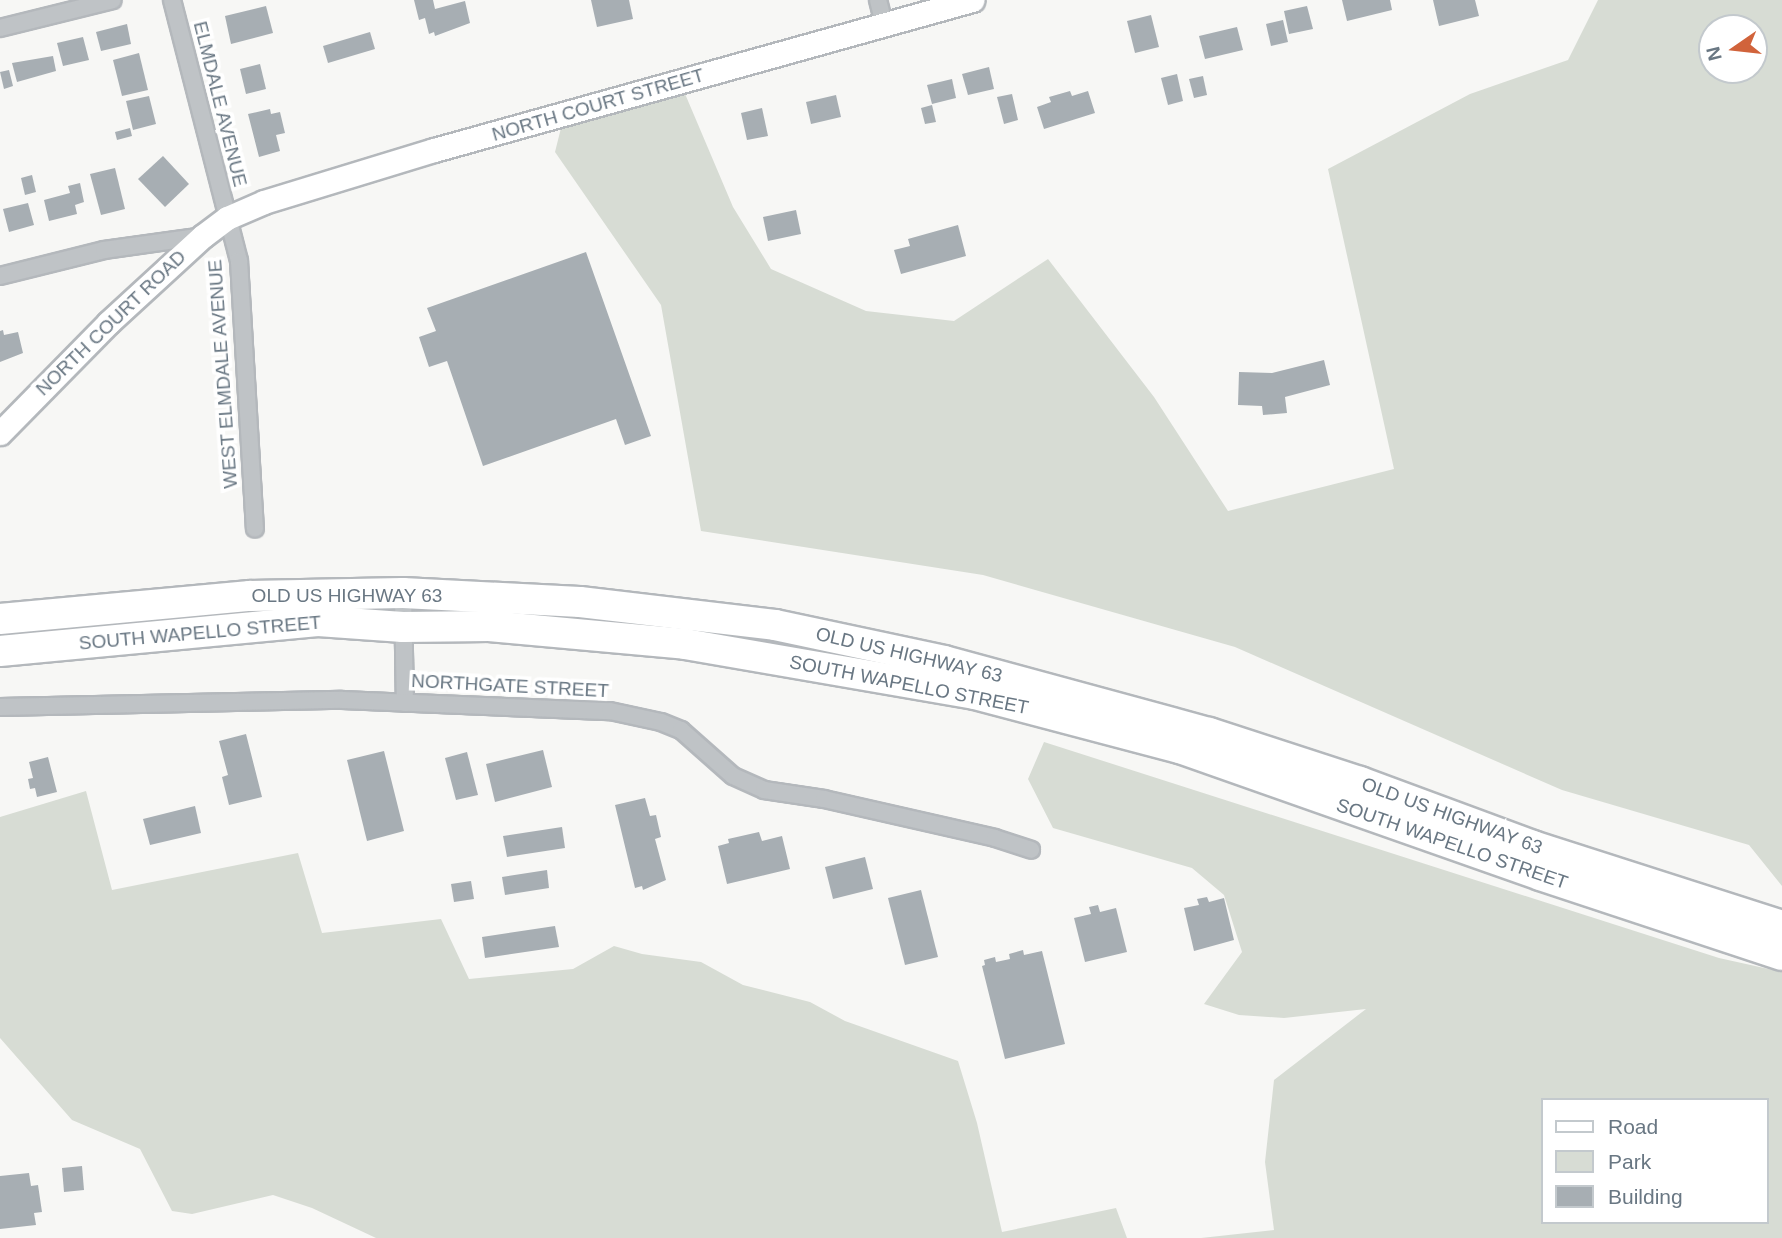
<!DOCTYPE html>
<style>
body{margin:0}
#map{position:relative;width:1782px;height:1238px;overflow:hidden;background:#f7f7f5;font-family:Arial,sans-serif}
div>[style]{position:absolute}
.green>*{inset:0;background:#d7dcd4}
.building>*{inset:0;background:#a7aeb3}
.roads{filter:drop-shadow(2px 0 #b4b8bc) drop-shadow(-2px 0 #b4b8bc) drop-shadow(0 2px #b4b8bc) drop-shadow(0 -2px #b4b8bc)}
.street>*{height:16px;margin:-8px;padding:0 8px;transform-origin:8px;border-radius:8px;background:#bfc3c6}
.secondary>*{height:23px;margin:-11.5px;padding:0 11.5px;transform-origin:11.5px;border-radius:11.5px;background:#fff}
.highway>*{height:30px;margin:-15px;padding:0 15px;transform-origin:15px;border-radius:15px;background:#fff}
span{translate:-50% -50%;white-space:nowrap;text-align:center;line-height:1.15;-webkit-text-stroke:7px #fff;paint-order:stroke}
.street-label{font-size:19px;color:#697783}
.legend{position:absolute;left:1541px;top:1098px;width:228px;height:126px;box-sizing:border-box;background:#fff;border:2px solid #c3c9cd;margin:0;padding:9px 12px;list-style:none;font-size:21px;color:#697783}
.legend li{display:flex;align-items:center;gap:14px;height:35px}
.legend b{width:35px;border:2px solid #c3c9cd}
.north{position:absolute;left:1698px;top:14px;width:70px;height:70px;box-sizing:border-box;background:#fff;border:2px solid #c3c9cd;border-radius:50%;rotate:256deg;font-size:19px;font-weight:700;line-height:28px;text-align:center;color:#697783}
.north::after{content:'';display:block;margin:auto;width:24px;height:32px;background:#d1633b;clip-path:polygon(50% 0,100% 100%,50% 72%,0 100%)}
</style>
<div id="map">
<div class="green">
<div style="clip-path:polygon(evenodd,1598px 0,1782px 0,1782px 886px,1749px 845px,1562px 790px,1235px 647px,983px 575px,701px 531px,661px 305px,555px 152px,564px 116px,680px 82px,733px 207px,771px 269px,866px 311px,954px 321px,1048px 259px,1154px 397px,1228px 511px,1394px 469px,1328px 169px,1470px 94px,1568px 60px,1598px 0,1712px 28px,1754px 28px,1754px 70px,1712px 70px,1712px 28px)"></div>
<div style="clip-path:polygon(evenodd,1044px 742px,1719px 958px,1782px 972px,1782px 1238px,1201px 1238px,1274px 1230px,1265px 1162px,1274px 1080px,1366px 1009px,1284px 1018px,1239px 1015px,1204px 1004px,1242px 952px,1224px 895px,1192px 868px,1053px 828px,1028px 779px,1044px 742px,1542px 1100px,1766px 1100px,1766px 1222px,1542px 1222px,1542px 1100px)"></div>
<div style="clip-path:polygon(86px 791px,112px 890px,298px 853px,322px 933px,441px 919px,469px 979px,573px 969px,614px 946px,642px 954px,701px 962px,743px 985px,810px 1002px,845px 1021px,958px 1061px,977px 1123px,1002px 1232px,1116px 1208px,1127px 1238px,376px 1238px,312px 1208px,273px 1195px,192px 1214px,172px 1211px,140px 1149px,72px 1120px,0 1038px,0 817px)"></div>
</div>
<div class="building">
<div style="clip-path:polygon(414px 0,433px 0,435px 9px,465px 1px,470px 23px,435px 36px,434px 32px,429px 34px,425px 18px,419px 20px)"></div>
<div style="clip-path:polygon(591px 0,629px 0,633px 19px,597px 27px)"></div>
<div style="clip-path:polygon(1342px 0,1390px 0,1392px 10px,1347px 21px)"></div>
<div style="clip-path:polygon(1433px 0,1475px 0,1479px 16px,1439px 26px)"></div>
<div style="clip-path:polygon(266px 6px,273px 33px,231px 44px,225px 16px)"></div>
<div style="clip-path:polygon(1307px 6px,1313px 29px,1289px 34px,1284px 11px)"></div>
<div style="clip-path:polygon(1151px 15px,1159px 47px,1135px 53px,1127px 21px)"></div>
<div style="clip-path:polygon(1283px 20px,1288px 42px,1271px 46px,1266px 24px)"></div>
<div style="clip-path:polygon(127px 24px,131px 44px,101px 51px,96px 32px)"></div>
<div style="clip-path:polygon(1237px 27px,1243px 50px,1205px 59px,1199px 36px)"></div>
<div style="clip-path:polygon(370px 32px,375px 49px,328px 63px,323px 46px)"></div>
<div style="clip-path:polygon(83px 37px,89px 60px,63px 66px,57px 43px)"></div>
<div style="clip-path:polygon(139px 53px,148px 90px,122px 96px,113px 60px)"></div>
<div style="clip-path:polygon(53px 56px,56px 71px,17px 82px,12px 63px)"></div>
<div style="clip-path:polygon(260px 64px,266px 89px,246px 94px,240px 69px)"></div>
<div style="clip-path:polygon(989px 67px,994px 89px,968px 95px,962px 74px)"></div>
<div style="clip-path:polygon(9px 70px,13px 86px,4px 89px,0 72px)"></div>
<div style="clip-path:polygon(1177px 74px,1183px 101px,1168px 105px,1161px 78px)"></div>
<div style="clip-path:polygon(1203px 76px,1207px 95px,1194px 98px,1189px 79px)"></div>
<div style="clip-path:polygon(952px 79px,956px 98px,932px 104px,927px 85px)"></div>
<div style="clip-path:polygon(1070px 91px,1072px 96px,1088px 91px,1095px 113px,1044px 129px,1037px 107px,1051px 102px,1049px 97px)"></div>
<div style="clip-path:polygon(1012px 94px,1018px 120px,1004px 124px,997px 97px)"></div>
<div style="clip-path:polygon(836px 95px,841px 117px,811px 124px,806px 102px)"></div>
<div style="clip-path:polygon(149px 96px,156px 124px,133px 130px,126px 101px)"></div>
<div style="clip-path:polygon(932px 105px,936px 122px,925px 124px,921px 108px)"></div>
<div style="clip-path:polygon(762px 108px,768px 136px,747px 140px,741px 113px)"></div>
<div style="clip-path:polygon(270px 109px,271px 114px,280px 112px,285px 133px,276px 135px,280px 151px,259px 157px,248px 114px)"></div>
<div style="clip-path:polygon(130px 128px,132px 136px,117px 140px,115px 132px)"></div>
<div style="clip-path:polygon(163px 156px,189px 184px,165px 207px,138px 179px)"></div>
<div style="clip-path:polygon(115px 168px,125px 209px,101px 215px,90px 174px)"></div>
<div style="clip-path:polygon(32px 175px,36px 192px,25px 195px,21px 178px)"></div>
<div style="clip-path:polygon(80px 183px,84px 202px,75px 205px,77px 214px,49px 221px,44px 200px,70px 193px,68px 186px)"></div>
<div style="clip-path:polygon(28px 203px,34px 225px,9px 232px,3px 209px)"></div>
<div style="clip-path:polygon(796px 210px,801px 234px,768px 241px,763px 217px)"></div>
<div style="clip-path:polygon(958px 225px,966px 256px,901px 274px,894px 250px,910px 246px,908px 239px)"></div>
<div style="clip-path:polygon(586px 252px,651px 436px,625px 445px,616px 419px,483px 466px,447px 361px,429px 367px,419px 337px,436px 331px,427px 308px)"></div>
<div style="clip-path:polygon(3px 330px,4px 335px,18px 332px,23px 353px,0 362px,0 331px)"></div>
<div style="clip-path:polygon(1324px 360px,1330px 385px,1285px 397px,1287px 413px,1263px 415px,1262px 406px,1238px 405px,1239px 372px,1272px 373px)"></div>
<div style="clip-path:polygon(246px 734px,262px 797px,229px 805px,222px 777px,228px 775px,219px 741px)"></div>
<div style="clip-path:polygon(543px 750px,552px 787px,495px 802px,486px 764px)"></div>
<div style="clip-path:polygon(384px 751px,404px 831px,367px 841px,347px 760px)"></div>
<div style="clip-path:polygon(467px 752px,478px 795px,456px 800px,445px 758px)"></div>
<div style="clip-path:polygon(48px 757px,57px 792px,37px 797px,35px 788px,30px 789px,28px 779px,33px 778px,29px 762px)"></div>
<div style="clip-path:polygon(645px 798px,650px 816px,656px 815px,661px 837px,655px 839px,666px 880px,643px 890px,642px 886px,635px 888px,615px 805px)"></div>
<div style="clip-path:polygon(195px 806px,201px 833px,150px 845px,143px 819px)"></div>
<div style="clip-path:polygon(562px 827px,565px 848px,507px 857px,503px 836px)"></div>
<div style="clip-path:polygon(759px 832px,762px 841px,782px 836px,790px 869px,727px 884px,718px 846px,729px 843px,728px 839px)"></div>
<div style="clip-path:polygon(865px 857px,873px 889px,833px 899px,825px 867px)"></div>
<div style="clip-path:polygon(547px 870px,549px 888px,505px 895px,502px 877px)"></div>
<div style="clip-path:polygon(471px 881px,474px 899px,454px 902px,451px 884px)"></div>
<div style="clip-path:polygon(921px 890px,938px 957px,905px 965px,888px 898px)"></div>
<div style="clip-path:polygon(1207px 897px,1209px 902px,1224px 898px,1234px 940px,1194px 951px,1184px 908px,1199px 905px,1197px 899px)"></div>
<div style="clip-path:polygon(1098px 905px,1100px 912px,1116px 908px,1127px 952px,1085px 962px,1074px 918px,1091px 914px,1089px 907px)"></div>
<div style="clip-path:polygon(555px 926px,559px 947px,485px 958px,482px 937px)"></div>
<div style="clip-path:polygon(1023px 950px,1024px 955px,1042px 951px,1065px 1044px,1005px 1059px,982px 966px,985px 965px,984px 960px,995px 957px,996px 962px,1010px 959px,1009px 954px)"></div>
<div style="clip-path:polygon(82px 1166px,84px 1190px,64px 1192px,62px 1168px)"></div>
<div style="clip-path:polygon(29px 1173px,31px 1186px,38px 1185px,42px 1212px,34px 1213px,36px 1225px,0 1229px,0 1176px)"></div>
</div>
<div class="roads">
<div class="street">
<div style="left:172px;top:0;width:269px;rotate:75.6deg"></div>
<div style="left:239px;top:261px;width:268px;rotate:86.6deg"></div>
<div style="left:878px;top:0;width:25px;rotate:76deg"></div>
<div style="left:0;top:28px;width:116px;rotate:-13.9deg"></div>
<div style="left:0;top:276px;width:107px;rotate:-14deg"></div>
<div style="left:104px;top:250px;width:100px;rotate:-8deg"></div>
<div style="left:403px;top:593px;width:110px;rotate:89deg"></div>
<div style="left:0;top:707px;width:342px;rotate:-1.2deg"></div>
<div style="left:342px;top:700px;width:268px;rotate:2.4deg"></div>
<div style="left:610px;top:711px;width:52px;rotate:12.2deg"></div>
<div style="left:661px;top:722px;width:22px;rotate:22deg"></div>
<div style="left:681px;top:730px;width:69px;rotate:41.5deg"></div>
<div style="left:733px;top:776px;width:34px;rotate:24deg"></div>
<div style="left:764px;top:790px;width:61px;rotate:8.5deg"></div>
<div style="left:824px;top:799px;width:175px;rotate:12.8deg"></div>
<div style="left:995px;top:838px;width:38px;rotate:18deg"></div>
</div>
<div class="secondary">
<div style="left:0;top:433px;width:154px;rotate:-45.5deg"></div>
<div style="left:108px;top:323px;width:129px;rotate:-42.5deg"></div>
<div style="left:203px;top:236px;width:30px;rotate:-37deg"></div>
<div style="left:227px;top:218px;width:40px;rotate:-23.4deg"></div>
<div style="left:264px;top:202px;width:178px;rotate:-17deg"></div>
<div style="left:434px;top:150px;width:559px;rotate:-15.58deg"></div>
</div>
<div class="highway">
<div style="left:0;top:619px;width:251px;rotate:-5.3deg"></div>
<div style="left:250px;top:596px;width:153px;rotate:-1.1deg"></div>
<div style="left:403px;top:593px;width:177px;rotate:2.9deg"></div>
<div style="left:580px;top:602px;width:196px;rotate:6.7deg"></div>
<div style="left:775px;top:625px;width:173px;rotate:12deg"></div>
<div style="left:944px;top:661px;width:275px;rotate:15.2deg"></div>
<div style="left:1209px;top:733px;width:159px;rotate:18deg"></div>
<div style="left:1360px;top:782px;width:184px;rotate:20.3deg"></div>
<div style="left:1533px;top:846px;width:262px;rotate:17.8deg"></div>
<div style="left:0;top:651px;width:319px;rotate:-5.4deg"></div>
<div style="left:318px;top:621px;width:85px;rotate:4deg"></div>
<div style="left:403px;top:627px;width:86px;rotate:-0.7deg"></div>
<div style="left:489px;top:626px;width:197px;rotate:5.2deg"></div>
<div style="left:685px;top:644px;width:294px;rotate:9.8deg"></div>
<div style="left:975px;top:694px;width:212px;rotate:14.8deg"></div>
<div style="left:1180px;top:748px;width:382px;rotate:19.4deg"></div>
<div style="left:1540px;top:875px;width:255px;rotate:18.3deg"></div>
</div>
</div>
<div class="street-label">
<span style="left:220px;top:104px;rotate:76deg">ELMDALE AVENUE</span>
<span style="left:598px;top:105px;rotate:-16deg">NORTH COURT STREET</span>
<span style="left:111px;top:323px;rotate:-44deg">NORTH COURT ROAD</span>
<span style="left:223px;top:374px;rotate:-94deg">WEST ELMDALE AVENUE</span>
<span style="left:347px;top:596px">OLD US HIGHWAY 63</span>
<span style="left:200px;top:633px;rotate:-5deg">SOUTH WAPELLO STREET</span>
<span style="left:909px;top:655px;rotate:13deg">OLD US HIGHWAY 63</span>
<span style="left:909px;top:685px;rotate:11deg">SOUTH WAPELLO STREET</span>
<span style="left:510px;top:686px;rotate:3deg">NORTHGATE STREET</span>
<span style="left:1452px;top:816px;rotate:20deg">OLD US HIGHWAY 63</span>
<span style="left:1452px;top:844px;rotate:19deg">SOUTH WAPELLO STREET</span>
</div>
<ul class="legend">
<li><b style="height:9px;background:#fff"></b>Road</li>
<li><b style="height:19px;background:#d7dcd4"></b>Park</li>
<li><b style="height:19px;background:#a7aeb3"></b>Building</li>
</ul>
<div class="north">N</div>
</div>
